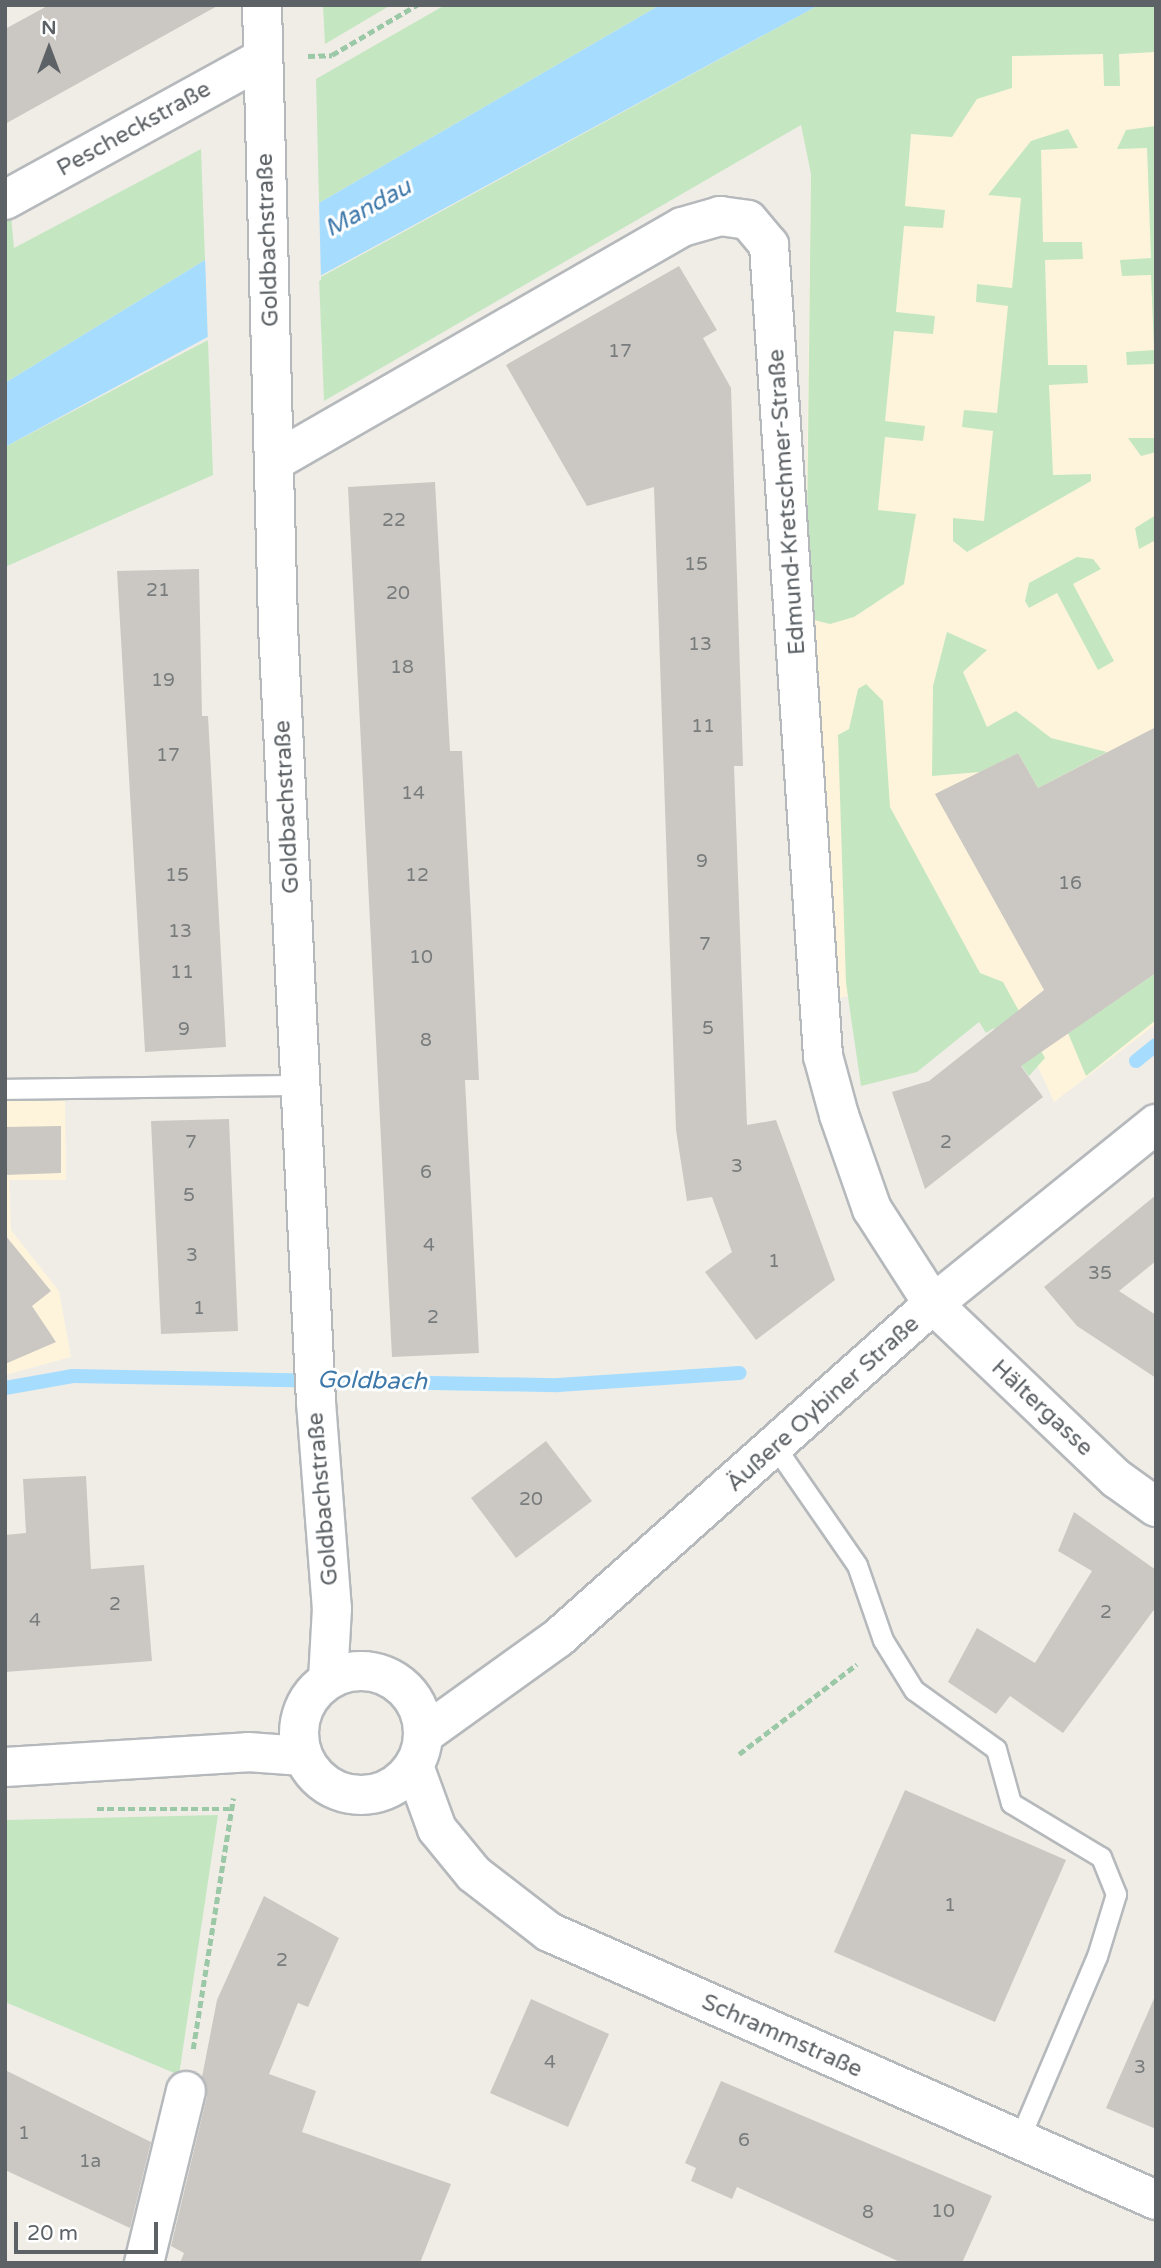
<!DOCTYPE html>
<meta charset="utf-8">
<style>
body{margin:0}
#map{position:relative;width:1161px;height:2268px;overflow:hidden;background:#f0ede6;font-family:"Varela Round",sans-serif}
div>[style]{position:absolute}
.commercial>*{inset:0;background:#fef4dc}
.green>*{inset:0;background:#c4e7c2}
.water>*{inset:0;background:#a6ddff}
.pier>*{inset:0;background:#f0ede6}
.stream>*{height:14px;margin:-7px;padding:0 7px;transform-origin:7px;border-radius:7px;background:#a6ddff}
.building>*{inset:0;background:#cbc8c3}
.path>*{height:4.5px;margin-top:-2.25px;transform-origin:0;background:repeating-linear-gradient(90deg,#9bc8a6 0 7px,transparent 0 10.5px)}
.roads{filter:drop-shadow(2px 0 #b6b9bc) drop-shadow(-2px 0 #b6b9bc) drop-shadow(0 2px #b6b9bc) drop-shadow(0 -2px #b6b9bc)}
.lane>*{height:19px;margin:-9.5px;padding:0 9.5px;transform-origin:9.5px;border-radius:9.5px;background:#fff}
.street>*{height:38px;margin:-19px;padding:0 19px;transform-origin:19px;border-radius:19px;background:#fff}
.secondary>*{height:38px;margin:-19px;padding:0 19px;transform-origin:19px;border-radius:19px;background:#fff}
.secondary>.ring{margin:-19px;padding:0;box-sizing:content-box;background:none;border:38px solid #fff;border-radius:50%}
span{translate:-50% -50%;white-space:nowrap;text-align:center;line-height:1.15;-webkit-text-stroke:6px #fff;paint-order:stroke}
.number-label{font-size:19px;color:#787c7d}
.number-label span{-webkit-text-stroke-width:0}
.street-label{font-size:23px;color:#5d6266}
.water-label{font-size:24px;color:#3f79aa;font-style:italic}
.frame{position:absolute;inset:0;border:7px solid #5d6266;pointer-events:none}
.north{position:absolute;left:14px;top:14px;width:70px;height:70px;-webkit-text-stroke:5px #fff;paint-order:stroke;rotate:0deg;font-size:19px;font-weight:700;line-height:28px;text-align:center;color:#5d6266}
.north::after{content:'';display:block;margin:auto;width:24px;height:32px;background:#5d6266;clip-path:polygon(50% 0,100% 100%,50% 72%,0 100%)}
.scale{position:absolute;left:14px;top:2222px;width:144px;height:32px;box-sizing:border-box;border:4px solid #5d6266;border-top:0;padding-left:9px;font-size:21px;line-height:24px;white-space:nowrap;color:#5d6266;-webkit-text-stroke:5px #fff;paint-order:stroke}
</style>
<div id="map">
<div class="commercial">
<div style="clip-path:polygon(1156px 5px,1156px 1024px,1054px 1102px,1005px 994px,920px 979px,827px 1001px,804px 673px,811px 174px,922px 79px)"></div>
<div style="clip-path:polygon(5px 1099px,65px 1101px,66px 1180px,9px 1180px,11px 1230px,59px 1291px,71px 1357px,5px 1375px)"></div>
</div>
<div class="green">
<div style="clip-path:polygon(323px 5px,391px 5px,325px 44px)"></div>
<div style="clip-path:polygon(445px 5px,660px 5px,319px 203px,316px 79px)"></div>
<div style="clip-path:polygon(819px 5px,1156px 5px,1156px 52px,1119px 54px,1120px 86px,1104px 86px,1103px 54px,1012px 56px,1012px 88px,977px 99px,952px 137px,911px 134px,905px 206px,945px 210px,943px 228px,904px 226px,896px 312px,935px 316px,933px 334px,894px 331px,885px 421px,925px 426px,923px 441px,885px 437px,878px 510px,916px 514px,904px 584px,854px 617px,830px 624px,806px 618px,811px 174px,801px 125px,324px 401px,319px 278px)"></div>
<div style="clip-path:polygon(1156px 126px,1156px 379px,1155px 364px,1127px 365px,1126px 352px,1154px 350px,1151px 275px,1122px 276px,1120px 260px,1151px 258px,1147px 148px,1117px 149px,1126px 130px)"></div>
<div style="clip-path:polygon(1068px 129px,1078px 148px,1041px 150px,1043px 242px,1082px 242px,1083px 259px,1045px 260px,1048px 365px,1087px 365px,1088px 383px,1049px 385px,1053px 475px,1091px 474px,1091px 481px,967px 552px,953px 541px,953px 518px,984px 521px,993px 431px,962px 427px,964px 410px,997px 413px,1008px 306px,976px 302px,977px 284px,1012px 288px,1021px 198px,988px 195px,1031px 141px)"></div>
<div style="clip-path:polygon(201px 149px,205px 260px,5px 383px,5px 218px,11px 215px,14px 248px)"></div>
<div style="clip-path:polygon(208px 340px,213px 475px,5px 567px,5px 447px)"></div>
<div style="clip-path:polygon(1128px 438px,1156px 438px,1156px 452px,1141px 456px)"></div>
<div style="clip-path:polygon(1156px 515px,1156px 540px,1139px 549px,1135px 528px)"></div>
<div style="clip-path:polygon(1077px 557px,1093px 559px,1101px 569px,1073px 584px,1114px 661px,1098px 670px,1057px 593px,1029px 608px,1025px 601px,1029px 583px)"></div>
<div style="clip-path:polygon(947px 632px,987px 650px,963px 672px,987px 727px,1016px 711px,1051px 738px,1107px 752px,1038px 788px,1018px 753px,980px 772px,932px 776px,933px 686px)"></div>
<div style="clip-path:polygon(866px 684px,883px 701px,890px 807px,980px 973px,1003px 982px,1045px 1058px,1029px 1076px,994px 1028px,986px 1033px,979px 1022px,917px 1072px,861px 1086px,846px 983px,838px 735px,849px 729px,858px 689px)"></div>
<div style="clip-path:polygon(1156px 973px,1156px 1020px,1086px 1076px,1068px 1033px)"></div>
<div style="clip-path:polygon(218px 1815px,179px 2075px,5px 2002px,5px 1820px)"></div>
</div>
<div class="water">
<div style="clip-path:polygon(660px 5px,819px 5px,5px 447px,5px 383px,205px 260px,319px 203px)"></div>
</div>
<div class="pier">
<div style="clip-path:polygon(319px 199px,321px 280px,208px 344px,205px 256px)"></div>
</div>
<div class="stream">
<div style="left:1136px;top:1061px;width:26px;rotate:-39deg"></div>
<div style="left:5px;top:1388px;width:69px;rotate:-10deg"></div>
<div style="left:73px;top:1376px;width:485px;rotate:1.1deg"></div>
<div style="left:558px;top:1385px;width:182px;rotate:-3.8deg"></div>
</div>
<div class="building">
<div style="clip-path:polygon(49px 5px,219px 5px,5px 124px,5px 29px)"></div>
<div style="clip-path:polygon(679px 266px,717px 330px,703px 338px,731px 388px,743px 766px,734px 766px,747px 1125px,776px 1120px,835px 1280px,756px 1340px,705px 1272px,732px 1252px,712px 1197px,687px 1201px,676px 1130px,654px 487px,587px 506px,506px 365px)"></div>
<div style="clip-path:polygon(435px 482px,450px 751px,462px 751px,471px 915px,479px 1080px,465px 1080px,479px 1353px,392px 1357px,348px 487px)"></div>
<div style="clip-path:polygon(199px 569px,202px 716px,208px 716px,226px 1047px,145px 1052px,117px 571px)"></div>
<div style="clip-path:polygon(1156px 727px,1156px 973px,1021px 1066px,1043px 1097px,925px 1189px,892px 1092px,929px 1081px,1044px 990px,935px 794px,1018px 753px,1038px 788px)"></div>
<div style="clip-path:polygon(229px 1119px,238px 1331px,161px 1334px,151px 1121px)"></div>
<div style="clip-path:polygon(61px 1126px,61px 1173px,5px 1175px,5px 1127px)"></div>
<div style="clip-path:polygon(1156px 1195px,1156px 1261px,1119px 1291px,1156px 1315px,1156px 1378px,1077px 1326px,1044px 1287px)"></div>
<div style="clip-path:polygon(5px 1235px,51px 1291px,32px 1306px,56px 1342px,5px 1364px)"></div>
<div style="clip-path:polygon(546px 1441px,592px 1501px,516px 1558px,471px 1498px)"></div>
<div style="clip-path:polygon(86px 1476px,91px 1569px,144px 1565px,152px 1661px,5px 1672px,5px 1535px,26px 1533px,23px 1479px)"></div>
<div style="clip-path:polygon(1074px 1512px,1156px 1570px,1156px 1607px,1063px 1733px,1010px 1696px,996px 1714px,948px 1682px,977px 1628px,1035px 1663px,1092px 1571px,1058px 1551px)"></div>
<div style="clip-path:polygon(905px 1790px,1066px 1860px,995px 2022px,834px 1952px)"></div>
<div style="clip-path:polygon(264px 1896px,339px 1938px,308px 2007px,298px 2003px,269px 2074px,316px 2091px,302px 2132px,451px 2184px,420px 2263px,180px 2263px,184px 2253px,171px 2246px,207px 2096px,202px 2077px,217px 2000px)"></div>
<div style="clip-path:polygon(1156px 1994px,1156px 2129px,1106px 2108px)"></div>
<div style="clip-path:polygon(531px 1999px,609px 2034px,568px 2127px,490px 2093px)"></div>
<div style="clip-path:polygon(5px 2070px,151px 2142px,130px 2228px,5px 2170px)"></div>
<div style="clip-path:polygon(721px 2081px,992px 2196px,962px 2263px,902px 2263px,737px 2187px,732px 2199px,691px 2181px,696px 2168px,685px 2163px)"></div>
</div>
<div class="path">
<div style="left:308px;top:56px;width:24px;rotate:-2deg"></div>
<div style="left:332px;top:55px;width:99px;rotate:-30.5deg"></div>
<div style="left:739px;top:1754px;width:148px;rotate:-37.3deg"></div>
<div style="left:97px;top:1809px;width:132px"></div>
<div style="left:193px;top:2049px;width:254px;rotate:-80.9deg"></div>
</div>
<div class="roads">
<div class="lane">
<div style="left:5px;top:1089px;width:295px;rotate:-0.8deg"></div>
<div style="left:776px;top:1448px;width:142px;rotate:55.3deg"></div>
<div style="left:857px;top:1565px;width:79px;rotate:70.9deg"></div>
<div style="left:883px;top:1640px;width:59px;rotate:58.2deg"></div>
<div style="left:914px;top:1690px;width:101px;rotate:35.7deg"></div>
<div style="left:996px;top:1749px;width:56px;rotate:74.5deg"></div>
<div style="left:1011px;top:1803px;width:105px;rotate:31deg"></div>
<div style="left:1101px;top:1857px;width:40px;rotate:68deg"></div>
<div style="left:1116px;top:1894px;width:65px;rotate:107deg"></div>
<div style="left:1097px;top:1956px;width:200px;rotate:113deg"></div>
</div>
<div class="street">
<div style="left:5px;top:200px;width:293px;rotate:-28.8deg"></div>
<div style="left:275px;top:461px;width:469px;rotate:-29.9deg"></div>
<div style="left:682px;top:227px;width:40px;rotate:-16deg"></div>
<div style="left:720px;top:216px;width:28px;rotate:8deg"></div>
<div style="left:748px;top:220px;width:33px;rotate:50deg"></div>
<div style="left:769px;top:245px;width:813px;rotate:86.19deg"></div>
<div style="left:823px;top:1056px;width:61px;rotate:74.8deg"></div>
<div style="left:839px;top:1115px;width:100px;rotate:70.7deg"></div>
<div style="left:872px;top:1209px;width:113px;rotate:57.3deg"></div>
<div style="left:933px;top:1304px;width:254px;rotate:43.6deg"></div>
<div style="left:1117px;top:1479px;width:48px;rotate:35.7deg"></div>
<div style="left:144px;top:2263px;width:177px;rotate:-76.3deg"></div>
</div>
<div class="secondary">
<div style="left:262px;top:5px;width:621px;rotate:88.52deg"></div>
<div style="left:278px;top:626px;width:777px;rotate:87.2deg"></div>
<div style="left:316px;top:1402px;width:207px;rotate:85.6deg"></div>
<div style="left:332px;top:1608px;width:72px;rotate:93.2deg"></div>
<div class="ring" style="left:299px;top:1671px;width:86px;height:86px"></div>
<div style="left:423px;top:1735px;width:166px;rotate:-35.7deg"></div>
<div style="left:558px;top:1638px;width:502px;rotate:-41.69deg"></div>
<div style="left:933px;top:1304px;width:287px;rotate:-38.9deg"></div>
<div style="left:414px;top:1766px;width:67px;rotate:69.9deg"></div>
<div style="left:437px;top:1829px;width:58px;rotate:50.6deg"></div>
<div style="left:474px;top:1874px;width:95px;rotate:37.7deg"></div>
<div style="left:549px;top:1932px;width:664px;rotate:23.82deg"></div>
<div style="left:5px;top:1767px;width:243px;rotate:-3.5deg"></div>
<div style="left:248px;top:1752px;width:55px;rotate:4.2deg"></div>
</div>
</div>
<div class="number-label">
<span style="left:620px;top:352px">17</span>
<span style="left:394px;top:521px">22</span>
<span style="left:696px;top:565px">15</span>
<span style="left:158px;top:591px">21</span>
<span style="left:398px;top:594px">20</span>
<span style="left:700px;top:645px">13</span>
<span style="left:402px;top:668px">18</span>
<span style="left:163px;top:681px">19</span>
<span style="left:703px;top:727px">11</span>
<span style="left:168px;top:756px">17</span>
<span style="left:413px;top:794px">14</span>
<span style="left:702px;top:862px">9</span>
<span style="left:177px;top:876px">15</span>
<span style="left:417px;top:876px">12</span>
<span style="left:1070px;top:884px">16</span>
<span style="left:180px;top:932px">13</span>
<span style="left:705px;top:945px">7</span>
<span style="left:421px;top:958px">10</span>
<span style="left:182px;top:973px">11</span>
<span style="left:708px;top:1029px">5</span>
<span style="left:184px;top:1030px">9</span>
<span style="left:426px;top:1041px">8</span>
<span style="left:191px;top:1143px">7</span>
<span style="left:946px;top:1143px">2</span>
<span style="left:737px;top:1167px">3</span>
<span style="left:426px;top:1173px">6</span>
<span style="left:189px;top:1196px">5</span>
<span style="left:429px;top:1246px">4</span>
<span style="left:192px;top:1256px">3</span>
<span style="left:774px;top:1262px">1</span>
<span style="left:1100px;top:1274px">35</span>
<span style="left:199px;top:1309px">1</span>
<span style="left:433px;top:1318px">2</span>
<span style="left:531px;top:1500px">20</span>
<span style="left:115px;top:1605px">2</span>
<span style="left:1106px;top:1613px">2</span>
<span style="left:35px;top:1621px">4</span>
<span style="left:950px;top:1906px">1</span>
<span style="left:282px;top:1961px">2</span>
<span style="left:550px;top:2063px">4</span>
<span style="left:1140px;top:2068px">3</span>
<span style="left:24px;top:2134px">1</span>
<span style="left:744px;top:2141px">6</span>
<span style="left:90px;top:2162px">1a</span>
<span style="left:943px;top:2212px">10</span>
<span style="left:868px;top:2213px">8</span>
</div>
<div class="street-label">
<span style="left:134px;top:129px;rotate:-29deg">Pescheckstraße</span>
<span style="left:268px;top:240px;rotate:-92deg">Goldbachstraße</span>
<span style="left:787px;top:502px;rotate:-94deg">Edmund-Kretschmer-Straße</span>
<span style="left:287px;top:807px;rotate:-93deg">Goldbachstraße</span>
<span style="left:823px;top:1404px;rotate:-42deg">Äußere Oybiner Straße</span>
<span style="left:1042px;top:1408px;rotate:43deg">Hältergasse</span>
<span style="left:323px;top:1499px;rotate:-95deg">Goldbachstraße</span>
<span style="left:782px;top:2036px;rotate:24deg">Schrammstraße</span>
</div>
<div class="water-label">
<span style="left:368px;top:208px;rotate:-29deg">Mandau</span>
<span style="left:372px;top:1381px;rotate:1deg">Goldbach</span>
</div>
<div class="frame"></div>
<div class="north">N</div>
<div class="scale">20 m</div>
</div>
